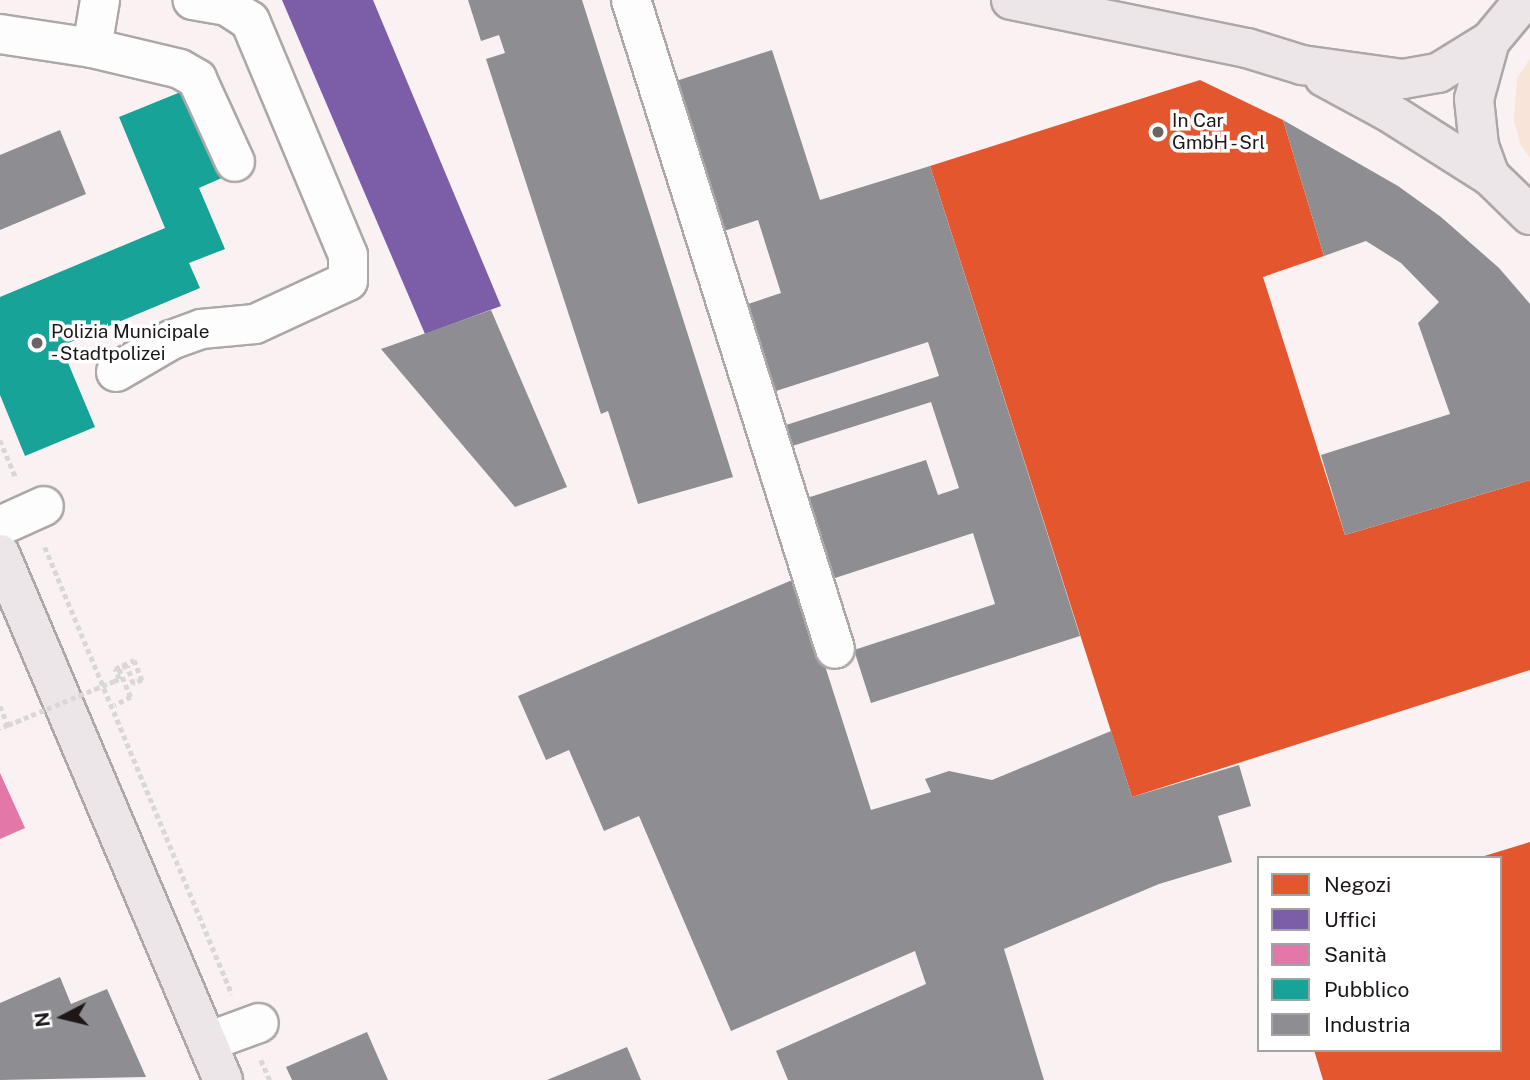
<!DOCTYPE html>
<meta charset="utf-8">
<style>
body{margin:0}
#map{position:relative;width:1530px;height:1080px;overflow:hidden;background:#faf2f2;font-family:"Public Sans",sans-serif}
div>[style]{position:absolute}
.green>*{inset:0;background:#f8e4d9}
.shops>*{inset:0;background:#e4572e}
.offices>*{inset:0;background:#7b5ea7}
.health>*{inset:0;background:#e377a8}
.public>*{inset:0;background:#17a398}
.industry>*{inset:0;background:#8d8d92}
.path>*{height:4.5px;margin-top:-2.25px;transform-origin:0;background:repeating-linear-gradient(90deg,#dad7d7 0 5px,transparent 0 8.5px)}
.roads{filter:drop-shadow(2px 0 #ada7a7) drop-shadow(-2px 0 #ada7a7) drop-shadow(0 2px #ada7a7) drop-shadow(0 -2px #ada7a7)}
.minor>*{height:38px;margin:-19px;padding:0 19px;transform-origin:19px;border-radius:19px;background:#fefdfd}
.major>*{height:38px;margin:-19px;padding:0 19px;transform-origin:19px;border-radius:19px;background:#ede6e9}
.path-bridge>*{height:4.5px;margin-top:-2.25px;transform-origin:0;background:repeating-linear-gradient(90deg,#dad7d7 0 5px,transparent 0 8.5px)}
.dots>*{width:19px;height:19px;translate:-50% -50%;box-sizing:border-box;border:4px solid #fff;border-radius:50%}
span{translate:-50% -50%;white-space:nowrap;text-align:center;line-height:1.15;-webkit-text-stroke:7px #fff;paint-order:stroke}
.poi-label{font-size:19px;color:#1d1718}
.left{translate:0 -50%;text-align:left}
.legend{position:absolute;left:1257px;top:856px;width:245px;height:196px;box-sizing:border-box;background:#fff;border:2px solid #a5a2a3;margin:0;padding:9px 12px;list-style:none;font-size:21px;color:#1d1718}
.legend li{display:flex;align-items:center;gap:14px;height:35px}
.legend b{width:35px;border:2px solid #a5a2a3}
.north{position:absolute;left:28px;top:982px;width:70px;height:70px;-webkit-text-stroke:5px #fff;paint-order:stroke;rotate:263deg;font-size:19px;font-weight:700;line-height:28px;text-align:center;color:#1d1718}
.north::after{content:'';display:block;margin:auto;width:24px;height:32px;background:#1d1718;clip-path:polygon(50% 0,100% 100%,50% 72%,0 100%)}
</style>
<div id="map">
<div class="green">
<div style="clip-path:polygon(1530px 59px,1530px 157px,1521px 146px,1514px 121px,1517px 78px)"></div>
</div>
<div class="shops">
<div style="clip-path:polygon(1200px 80px,1283px 120px,1324px 256px,1263px 277px,1345px 535px,1530px 480px,1530px 670px,1132px 797px,930px 166px)"></div>
<div style="clip-path:polygon(1530px 842px,1530px 1080px,1323px 1080px,1314px 1050px,1500px 1050px,1500px 858px,1481px 857px)"></div>
</div>
<div class="offices">
<div style="clip-path:polygon(282px 0,373px 0,501px 306px,425px 334px)"></div>
</div>
<div class="health">
<div style="clip-path:polygon(0 773px,25px 828px,0 839px)"></div>
</div>
<div class="public">
<div style="clip-path:polygon(188px 89px,224px 177px,199px 188px,225px 249px,189px 263px,200px 288px,61px 346px,95px 427px,25px 456px,0 395px,0 297px,165px 228px,119px 117px)"></div>
</div>
<div class="industry">
<div style="clip-path:polygon(468px 0,582px 0,733px 477px,638px 504px,608px 411px,601px 414px,486px 59px,505px 53px,499px 35px,481px 41px)"></div>
<div style="clip-path:polygon(772px 50px,820px 200px,930px 166px,1080px 636px,871px 703px,854px 650px,995px 604px,973px 533px,832px 579px,807px 498px,926px 460px,938px 495px,959px 488px,931px 402px,789px 447px,783px 426px,939px 376px,928px 342px,776px 391px,748px 304px,781px 293px,758px 220px,724px 231px,676px 81px)"></div>
<div style="clip-path:polygon(1283px 120px,1398px 186px,1441px 217px,1499px 268px,1530px 304px,1530px 480px,1345px 535px,1321px 455px,1450px 414px,1418px 323px,1439px 302px,1401px 263px,1366px 241px,1324px 256px)"></div>
<div style="clip-path:polygon(60px 130px,86px 194px,0 230px,0 155px)"></div>
<div style="clip-path:polygon(491px 310px,567px 487px,515px 507px,381px 349px)"></div>
<div style="clip-path:polygon(797px 578px,871px 810px,931px 792px,925px 779px,949px 771px,992px 780px,1111px 731px,1132px 797px,1239px 765px,1251px 806px,1218px 816px,1232px 862px,1159px 884px,1004px 949px,1044px 1080px,788px 1080px,776px 1051px,926px 984px,915px 951px,731px 1031px,639px 816px,604px 831px,569px 750px,546px 760px,518px 696px)"></div>
<div style="clip-path:polygon(60px 977px,71px 1004px,107px 989px,146px 1077px,0 1080px,0 1003px)"></div>
<div style="clip-path:polygon(367px 1032px,388px 1080px,292px 1080px,286px 1067px)"></div>
<div style="clip-path:polygon(627px 1047px,641px 1080px,547px 1080px)"></div>
</div>
<div class="path">
<div style="left:0;top:440px;width:41px;rotate:67.2deg"></div>
<div style="left:45px;top:547px;width:485px;rotate:67.3deg"></div>
<div style="left:114px;top:681px;width:5px;rotate:-22deg"></div>
<div style="left:119px;top:679px;width:11px;rotate:-112deg"></div>
<div style="left:115px;top:669px;width:21px;rotate:-25deg"></div>
<div style="left:134px;top:660px;width:22px;rotate:68deg"></div>
<div style="left:142px;top:680px;width:10px;rotate:156deg"></div>
<div style="left:133px;top:684px;width:19px;rotate:-108deg"></div>
<div style="left:127px;top:666px;width:9px;rotate:159deg"></div>
<div style="left:119px;top:669px;width:30px;rotate:67deg"></div>
<div style="left:131px;top:697px;width:18px;rotate:153deg"></div>
<div style="left:0;top:706px;width:21px;rotate:67deg"></div>
<div style="left:8px;top:725px;width:9px;rotate:153deg"></div>
<div style="left:261px;top:1060px;width:22px;rotate:66deg"></div>
</div>
<div class="roads">
<div class="minor">
<div style="left:631px;top:0;width:680px;rotate:72.55deg"></div>
<div style="left:0;top:34px;width:93px;rotate:8.7deg"></div>
<div style="left:92px;top:48px;width:49px;rotate:-80.5deg"></div>
<div style="left:92px;top:48px;width:90px;rotate:13.4deg"></div>
<div style="left:180px;top:69px;width:20px;rotate:30deg"></div>
<div style="left:197px;top:79px;width:91px;rotate:65.4deg"></div>
<div style="left:116px;top:372px;width:64px;rotate:-30.2deg"></div>
<div style="left:171px;top:340px;width:32px;rotate:-20deg"></div>
<div style="left:201px;top:329px;width:54px;rotate:-5.3deg"></div>
<div style="left:255px;top:324px;width:102px;rotate:-24.8deg"></div>
<div style="left:348px;top:281px;width:26px;rotate:-90deg"></div>
<div style="left:348px;top:255px;width:254px;rotate:-112.7deg"></div>
<div style="left:250px;top:21px;width:27px;rotate:-147deg"></div>
<div style="left:227px;top:6px;width:35px;rotate:-170deg"></div>
<div style="left:0;top:526px;width:48px;rotate:-24.4deg"></div>
<div style="left:207px;top:1042px;width:55px;rotate:-20.1deg"></div>
</div>
<div class="major">
<div style="left:1011px;top:0;width:241px;rotate:11.5deg"></div>
<div style="left:1247px;top:48px;width:58px;rotate:17.2deg"></div>
<div style="left:1302px;top:65px;width:102px;rotate:7.9deg"></div>
<div style="left:1403px;top:79px;width:36px;rotate:-10deg"></div>
<div style="left:1438px;top:73px;width:61px;rotate:-31.6deg"></div>
<div style="left:1524px;top:0;width:53px;rotate:129.7deg"></div>
<div style="left:1490px;top:41px;width:60px;rotate:105.4deg"></div>
<div style="left:1474px;top:99px;width:47px;rotate:83.9deg"></div>
<div style="left:1479px;top:146px;width:32px;rotate:70deg"></div>
<div style="left:1490px;top:176px;width:56px;rotate:44.3deg"></div>
<div style="left:1324px;top:77px;width:72px;rotate:28.4deg"></div>
<div style="left:1387px;top:111px;width:122px;rotate:32.3deg"></div>
<div style="left:0;top:554px;width:571px;rotate:67.03deg"></div>
</div>
</div>
<div class="path-bridge">
<div style="left:8px;top:725px;width:115px;rotate:-22.5deg"></div>
</div>
<div class="dots">
<div style="left:1158px;top:132px;background:#6a6464"></div>
<div style="left:37px;top:343px;background:#6a6464"></div>
</div>
<div class="poi-label">
<span class="left" style="left:1172px;top:132px">In Car<br>GmbH - Srl</span>
<span class="left" style="left:51px;top:343px">Polizia Municipale<br>- Stadtpolizei</span>
</div>
<ul class="legend">
<li><b style="height:19px;background:#e4572e"></b>Negozi</li>
<li><b style="height:19px;background:#7b5ea7"></b>Uffici</li>
<li><b style="height:19px;background:#e377a8"></b>Sanità</li>
<li><b style="height:19px;background:#17a398"></b>Pubblico</li>
<li><b style="height:19px;background:#8d8d92"></b>Industria</li>
</ul>
<div class="north">N</div>
</div>
